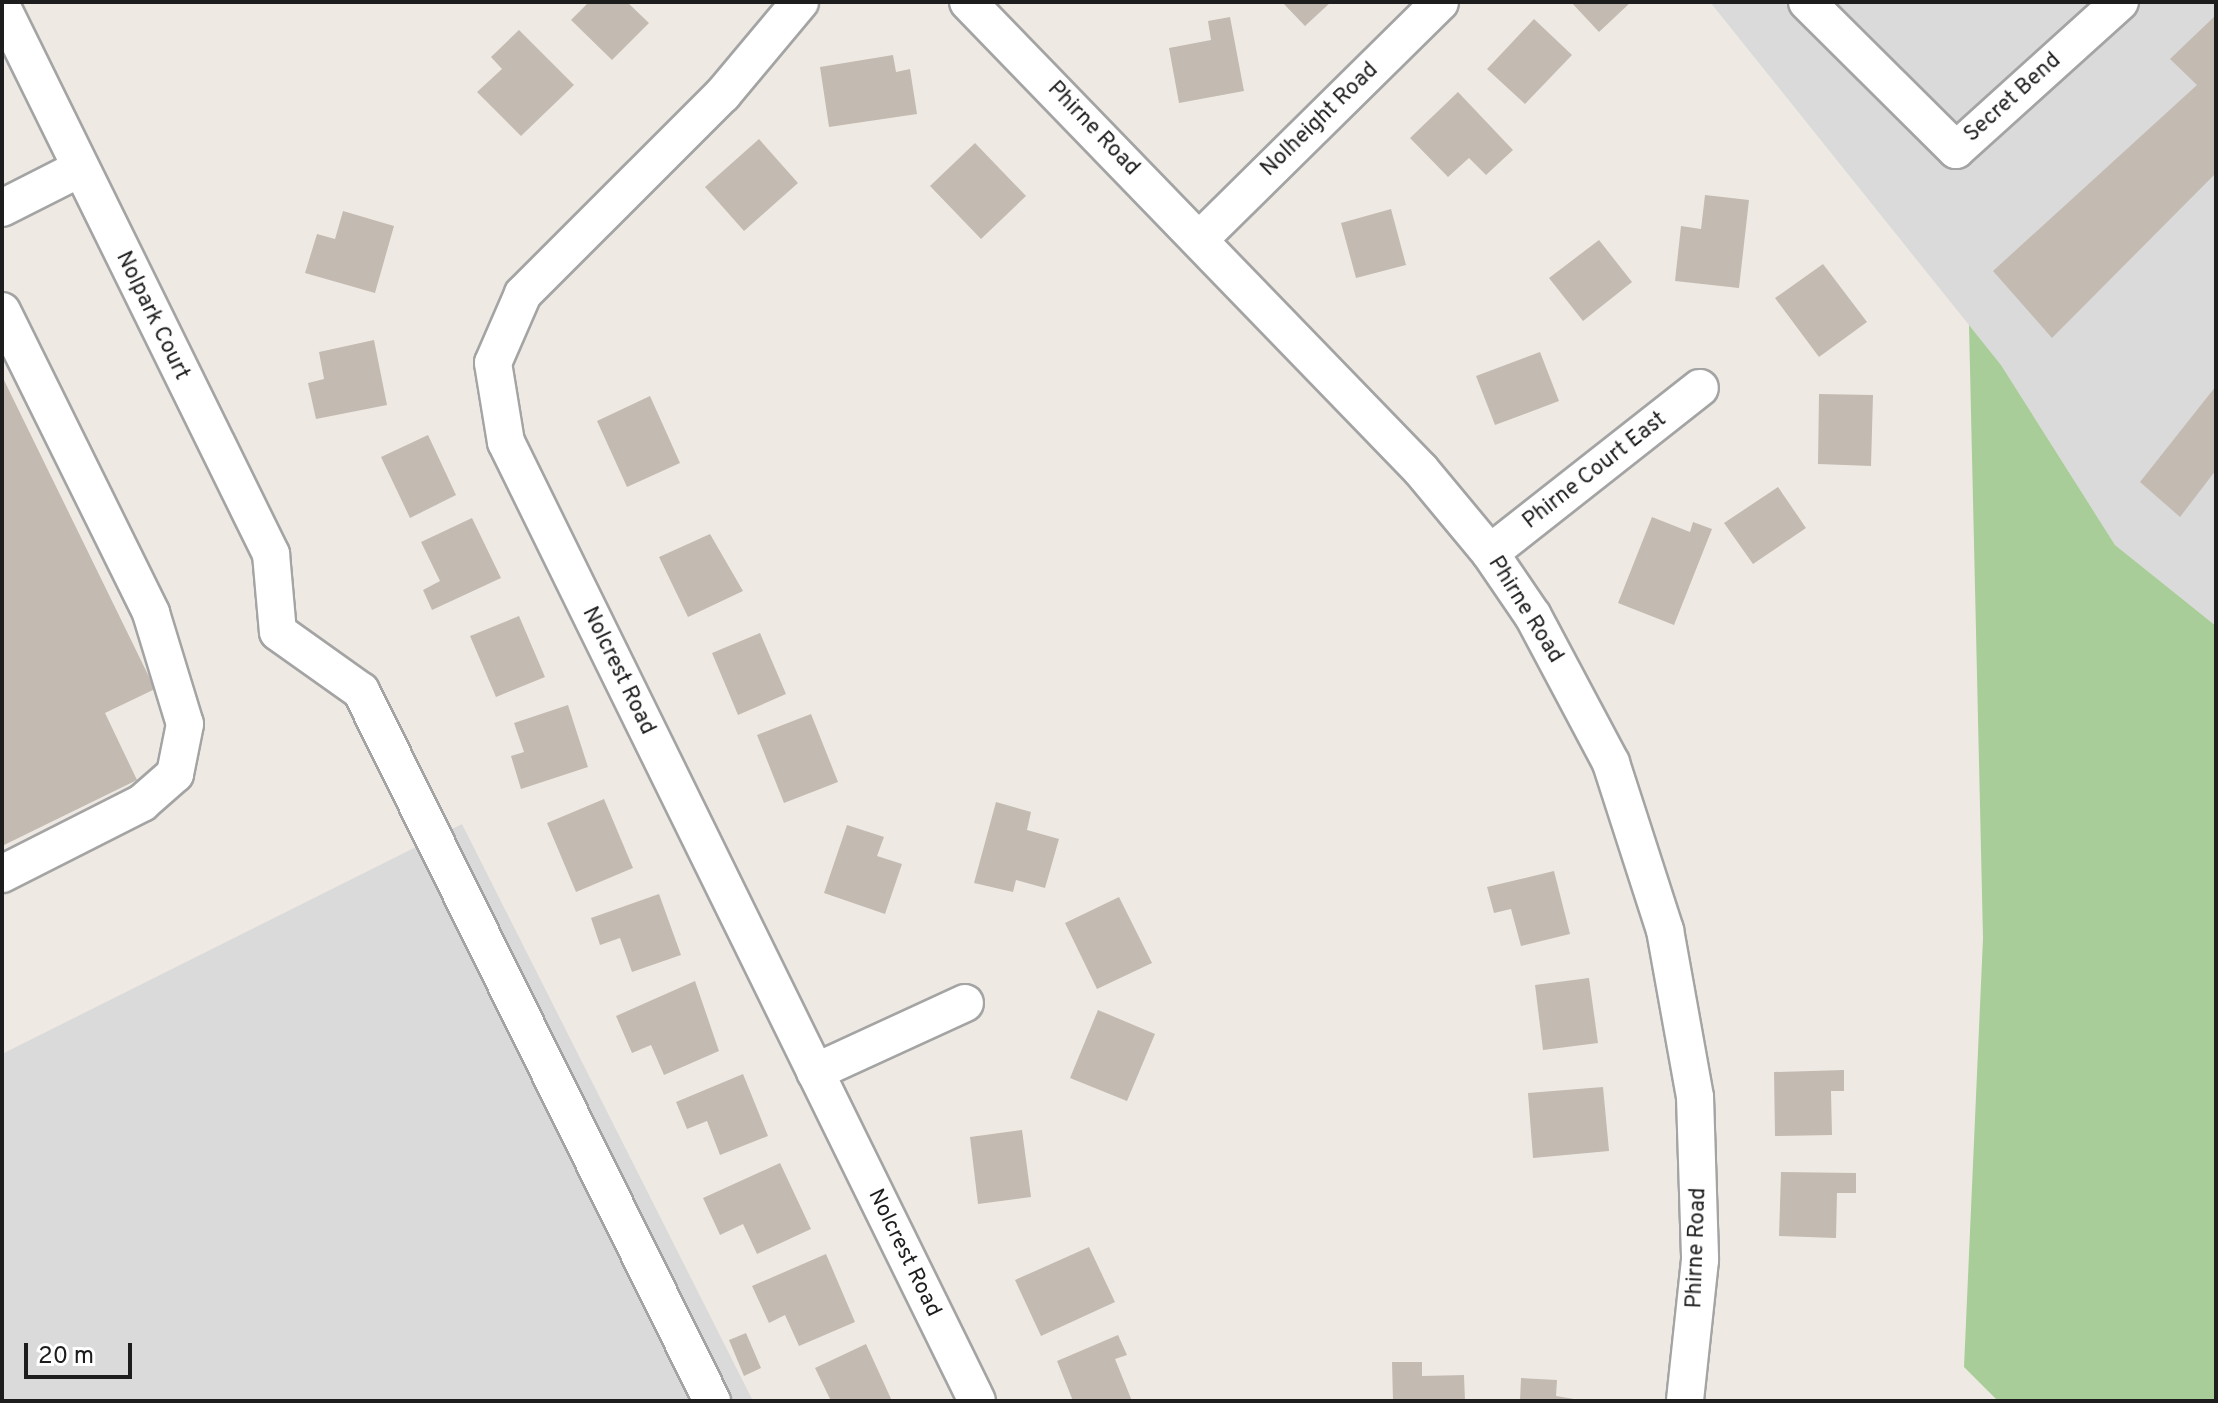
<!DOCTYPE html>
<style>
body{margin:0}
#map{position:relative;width:2218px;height:1403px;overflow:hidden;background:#eeeae3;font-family:Overpass,sans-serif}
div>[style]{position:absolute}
.residential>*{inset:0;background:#dbdada}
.forest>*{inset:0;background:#a8cd98}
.building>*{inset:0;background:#c3bab2}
.roads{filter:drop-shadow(2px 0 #a4a4a4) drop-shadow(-2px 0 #a4a4a4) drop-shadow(0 2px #a4a4a4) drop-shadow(0 -2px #a4a4a4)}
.minor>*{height:36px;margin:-18px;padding:0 18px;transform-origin:18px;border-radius:18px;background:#fff}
span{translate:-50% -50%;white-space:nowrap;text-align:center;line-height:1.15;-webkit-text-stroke:6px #fff;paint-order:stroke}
.street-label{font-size:22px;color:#1d1d1d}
.frame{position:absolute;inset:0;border:4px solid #1d1d1d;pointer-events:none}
.scale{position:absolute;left:24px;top:1343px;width:108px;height:36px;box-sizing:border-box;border:4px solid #1d1d1d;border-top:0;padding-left:10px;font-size:24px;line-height:28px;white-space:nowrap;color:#1d1d1d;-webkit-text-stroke:6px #fff;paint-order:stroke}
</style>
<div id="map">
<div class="residential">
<div style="clip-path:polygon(1710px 2px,2216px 2px,2216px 626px,2115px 545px,2001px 365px)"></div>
<div style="clip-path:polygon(462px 824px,753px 1401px,2px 1401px,2px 1054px)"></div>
</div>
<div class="forest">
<div style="clip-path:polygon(1969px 325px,2001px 365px,2115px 545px,2216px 626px,2216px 1401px,1998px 1401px,1964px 1367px,1983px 938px)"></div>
</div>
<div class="building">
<div style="clip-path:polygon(589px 2px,627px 2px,649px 23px,612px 60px,571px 20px)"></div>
<div style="clip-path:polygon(1282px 2px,1331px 2px,1305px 26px)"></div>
<div style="clip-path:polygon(1571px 2px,1631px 2px,1599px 32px)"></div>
<div style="clip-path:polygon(2216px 15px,2216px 173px,2052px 338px,1993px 271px,2197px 85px,2170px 59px)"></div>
<div style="clip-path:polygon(1230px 17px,1244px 91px,1179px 103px,1169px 48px,1211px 40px,1208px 21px)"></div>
<div style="clip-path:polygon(1534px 19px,1572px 55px,1525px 104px,1487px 69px)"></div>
<div style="clip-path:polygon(519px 30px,574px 85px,521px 136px,477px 92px,502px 69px,491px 57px)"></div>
<div style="clip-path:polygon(893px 55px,896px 72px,910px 69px,917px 114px,829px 127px,820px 67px)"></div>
<div style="clip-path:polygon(1458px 92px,1513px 150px,1486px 175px,1469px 158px,1448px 177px,1410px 138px)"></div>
<div style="clip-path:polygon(759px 139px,798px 183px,744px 231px,705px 187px)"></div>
<div style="clip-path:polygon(975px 143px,1026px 196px,981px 239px,930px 186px)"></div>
<div style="clip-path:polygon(1705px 195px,1749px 200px,1739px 288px,1675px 281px,1681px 226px,1701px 229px)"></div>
<div style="clip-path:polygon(1391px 209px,1406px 265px,1356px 278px,1341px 223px)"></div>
<div style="clip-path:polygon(343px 211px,394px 226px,375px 293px,305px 273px,317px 234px,335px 239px)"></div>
<div style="clip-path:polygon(1599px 240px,1632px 282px,1583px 321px,1549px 278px)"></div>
<div style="clip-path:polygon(1823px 264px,1867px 322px,1819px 357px,1775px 298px)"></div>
<div style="clip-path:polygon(374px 340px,387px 405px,316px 419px,308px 383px,324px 379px,319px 352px)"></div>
<div style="clip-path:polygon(1540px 352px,1559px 401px,1495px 425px,1476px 376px)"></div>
<div style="clip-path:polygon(2px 376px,155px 689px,105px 713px,137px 780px,2px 846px)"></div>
<div style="clip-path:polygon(2216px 386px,2216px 470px,2180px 517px,2140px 482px)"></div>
<div style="clip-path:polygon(1819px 394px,1873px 395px,1871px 466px,1818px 464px)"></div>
<div style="clip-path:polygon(650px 396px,680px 463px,627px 487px,597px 421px)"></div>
<div style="clip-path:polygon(428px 435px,456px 495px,410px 518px,381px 457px)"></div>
<div style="clip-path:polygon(1778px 487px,1806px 528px,1753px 564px,1724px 523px)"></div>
<div style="clip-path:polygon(1652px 517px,1690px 532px,1693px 522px,1712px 529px,1674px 625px,1618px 603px)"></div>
<div style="clip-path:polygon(472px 518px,501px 578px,432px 610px,423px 590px,440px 581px,421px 542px)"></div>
<div style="clip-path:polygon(710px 534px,743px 591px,688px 617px,659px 557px)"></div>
<div style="clip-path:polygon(519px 616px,545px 677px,496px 697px,470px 636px)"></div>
<div style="clip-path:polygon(760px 633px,786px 694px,738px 715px,712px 653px)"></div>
<div style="clip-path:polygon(568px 705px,588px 767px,521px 789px,511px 756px,524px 752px,514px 723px)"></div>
<div style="clip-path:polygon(811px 714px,838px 782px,784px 803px,757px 735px)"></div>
<div style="clip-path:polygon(604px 799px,633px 868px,576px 892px,547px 823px)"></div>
<div style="clip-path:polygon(996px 802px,1031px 812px,1027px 830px,1059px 839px,1045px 888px,1016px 880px,1013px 892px,974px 883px)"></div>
<div style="clip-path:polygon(847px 825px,884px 837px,877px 856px,902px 864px,885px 914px,824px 893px)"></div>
<div style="clip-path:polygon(1554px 871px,1570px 934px,1521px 946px,1511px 909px,1494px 913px,1487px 887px)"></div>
<div style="clip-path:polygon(659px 894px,681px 955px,632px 972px,620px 938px,600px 945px,591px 918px)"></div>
<div style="clip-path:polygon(1119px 897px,1152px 963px,1097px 989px,1065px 923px)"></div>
<div style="clip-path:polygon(1589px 978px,1598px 1043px,1543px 1050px,1535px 985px)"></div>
<div style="clip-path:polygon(695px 981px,719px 1051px,664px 1075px,651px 1045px,632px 1053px,616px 1016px)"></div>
<div style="clip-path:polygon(1098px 1010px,1155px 1034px,1127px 1101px,1070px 1078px)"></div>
<div style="clip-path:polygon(1844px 1070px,1844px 1091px,1831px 1091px,1832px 1135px,1775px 1136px,1774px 1072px)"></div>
<div style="clip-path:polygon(743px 1074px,768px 1136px,720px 1155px,707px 1121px,687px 1129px,676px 1102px)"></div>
<div style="clip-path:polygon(1603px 1087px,1609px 1151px,1533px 1158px,1528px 1093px)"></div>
<div style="clip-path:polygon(1022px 1130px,1031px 1197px,978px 1204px,970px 1137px)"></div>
<div style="clip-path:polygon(780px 1163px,811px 1229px,757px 1254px,743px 1224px,720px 1235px,703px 1198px)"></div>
<div style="clip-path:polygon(1781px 1172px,1856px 1173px,1856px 1193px,1837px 1193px,1836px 1238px,1779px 1236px)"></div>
<div style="clip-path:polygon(1089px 1247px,1115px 1302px,1041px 1336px,1015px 1280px)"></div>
<div style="clip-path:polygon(826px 1254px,855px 1322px,799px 1346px,785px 1315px,769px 1323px,752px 1286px)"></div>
<div style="clip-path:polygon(746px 1333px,761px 1368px,744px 1376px,729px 1340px)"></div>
<div style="clip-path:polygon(1118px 1335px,1127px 1355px,1115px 1359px,1132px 1401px,1073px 1401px,1057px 1361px)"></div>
<div style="clip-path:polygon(866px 1344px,892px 1401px,831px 1401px,815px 1368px)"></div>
<div style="clip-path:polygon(1392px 1362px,1422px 1362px,1422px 1376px,1464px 1375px,1465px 1401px,1393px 1401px)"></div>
<div style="clip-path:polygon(1521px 1378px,1557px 1380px,1556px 1396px,1586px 1401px,1520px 1401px)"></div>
</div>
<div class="roads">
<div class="minor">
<div style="left:800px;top:2px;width:120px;rotate:129.9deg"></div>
<div style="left:723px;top:94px;width:283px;rotate:135deg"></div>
<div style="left:523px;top:294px;width:75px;rotate:113.5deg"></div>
<div style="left:493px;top:363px;width:80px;rotate:80.7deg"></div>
<div style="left:506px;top:442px;width:1068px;rotate:63.84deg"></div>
<div style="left:968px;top:2px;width:651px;rotate:45.93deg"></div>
<div style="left:1421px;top:470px;width:108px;rotate:50.3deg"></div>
<div style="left:1490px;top:553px;width:76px;rotate:55.7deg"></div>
<div style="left:1533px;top:616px;width:166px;rotate:62deg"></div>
<div style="left:1611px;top:763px;width:176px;rotate:72.1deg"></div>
<div style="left:1665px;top:930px;width:170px;rotate:79.8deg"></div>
<div style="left:1695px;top:1097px;width:163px;rotate:88.2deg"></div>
<div style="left:1700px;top:1260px;width:142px;rotate:96.1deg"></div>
<div style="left:1807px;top:2px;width:210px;rotate:44.8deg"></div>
<div style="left:1956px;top:150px;width:221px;rotate:-42.1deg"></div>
<div style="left:2px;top:7px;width:610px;rotate:63.81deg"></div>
<div style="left:271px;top:554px;width:78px;rotate:84.9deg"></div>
<div style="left:278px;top:632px;width:102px;rotate:35.4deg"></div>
<div style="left:361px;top:691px;width:792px;rotate:63.69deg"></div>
<div style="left:2px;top:208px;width:86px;rotate:-26.9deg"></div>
<div style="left:1200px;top:239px;width:337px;rotate:-44.6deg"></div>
<div style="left:2px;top:311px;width:337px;rotate:63.7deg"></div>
<div style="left:151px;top:613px;width:116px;rotate:73deg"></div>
<div style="left:185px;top:724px;width:51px;rotate:101.3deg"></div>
<div style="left:175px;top:774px;width:44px;rotate:138.7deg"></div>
<div style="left:142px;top:803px;width:157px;rotate:153.1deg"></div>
<div style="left:1490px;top:553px;width:267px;rotate:-38.2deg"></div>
<div style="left:815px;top:1072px;width:165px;rotate:-24.7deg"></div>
</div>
</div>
<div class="street-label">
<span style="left:2013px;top:98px;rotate:-42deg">Secret Bend</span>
<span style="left:1320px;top:120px;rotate:-44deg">Nolheight Road</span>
<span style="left:1093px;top:129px;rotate:46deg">Phirne Road</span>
<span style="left:152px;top:316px;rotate:64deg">Nolpark Court</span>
<span style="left:1595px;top:471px;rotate:-38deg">Phirne Court East</span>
<span style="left:1525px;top:610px;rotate:58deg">Phirne Road</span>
<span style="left:618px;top:671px;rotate:64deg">Nolcrest Road</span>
<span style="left:1697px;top:1248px;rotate:-88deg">Phirne Road</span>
<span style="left:904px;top:1253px;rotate:64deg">Nolcrest Road</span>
</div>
<div class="frame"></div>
<div class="scale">20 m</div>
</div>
